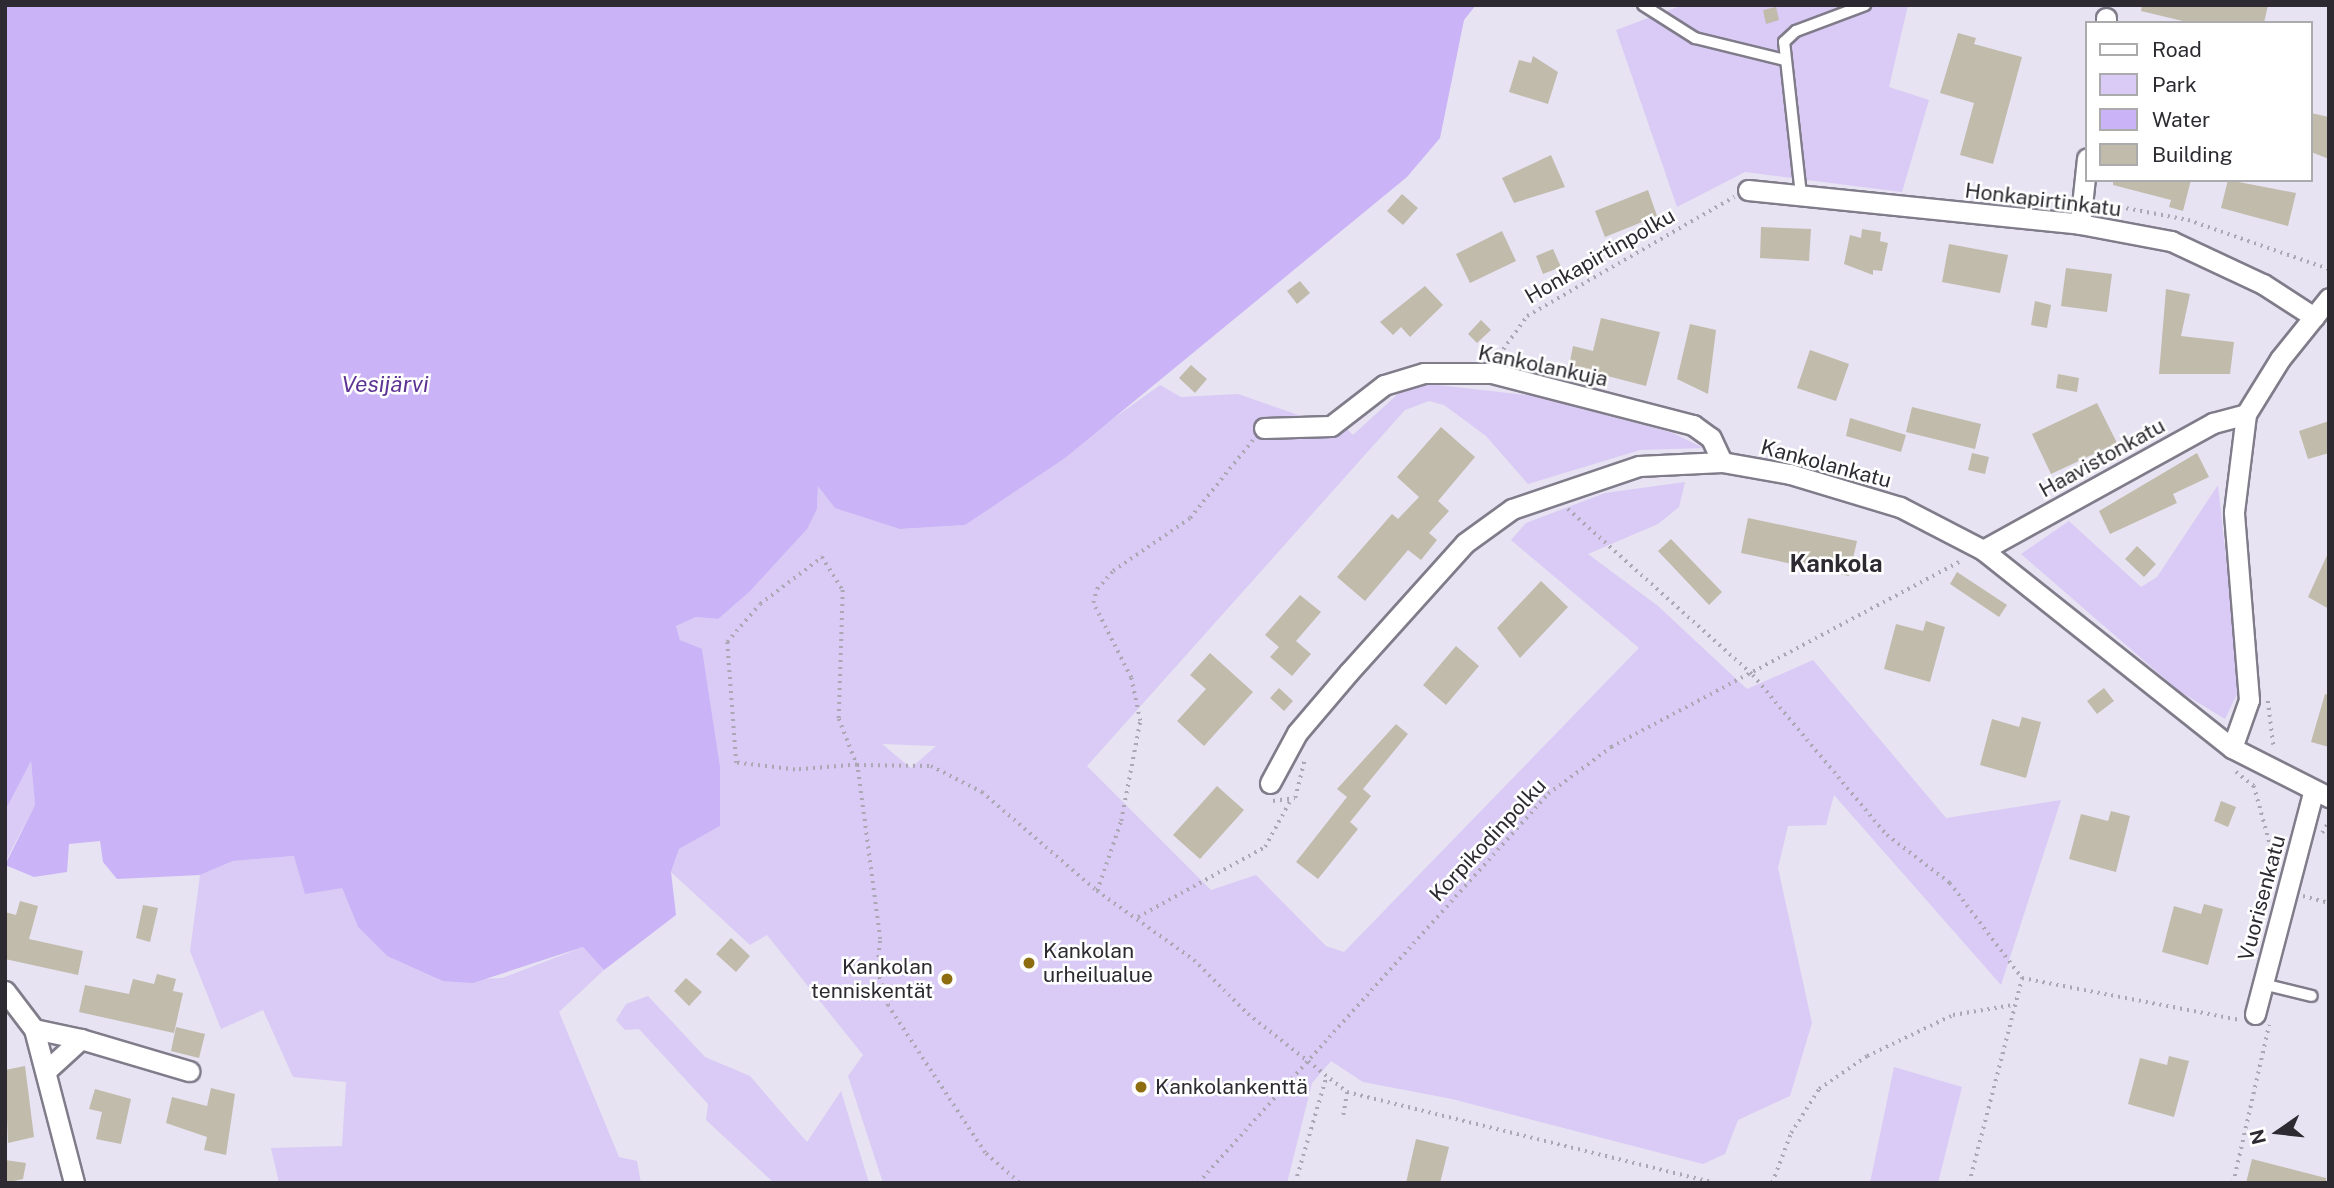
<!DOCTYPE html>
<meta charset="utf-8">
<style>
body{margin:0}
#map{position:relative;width:2334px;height:1188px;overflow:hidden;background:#e7e3f2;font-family:"Public Sans",sans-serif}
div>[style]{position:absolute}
.green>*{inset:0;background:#d9cbf5}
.water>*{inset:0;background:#cab3f6}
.building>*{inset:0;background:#c1bbac}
.path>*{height:3.5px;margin-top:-1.75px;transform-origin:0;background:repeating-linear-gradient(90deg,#aba7b3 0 2px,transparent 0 7px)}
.roads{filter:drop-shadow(2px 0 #807c8a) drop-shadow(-2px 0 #807c8a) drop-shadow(0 2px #807c8a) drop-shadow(0 -2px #807c8a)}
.service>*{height:10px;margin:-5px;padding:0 5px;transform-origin:5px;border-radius:5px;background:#fff}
.minor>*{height:19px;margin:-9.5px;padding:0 9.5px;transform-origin:9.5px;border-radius:9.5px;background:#fff}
.dots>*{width:19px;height:19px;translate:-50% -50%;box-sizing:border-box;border:4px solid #fff;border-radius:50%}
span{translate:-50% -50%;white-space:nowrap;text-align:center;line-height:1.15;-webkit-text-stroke:5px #fff;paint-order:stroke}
.street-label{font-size:21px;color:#2d2b31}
.poi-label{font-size:21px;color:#2d2b31}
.left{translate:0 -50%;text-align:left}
.right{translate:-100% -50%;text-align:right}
.water-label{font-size:23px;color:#5c3392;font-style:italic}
.quarter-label{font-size:24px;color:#2d2b31;font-weight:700}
.frame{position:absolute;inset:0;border:7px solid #2d2b31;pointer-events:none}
.legend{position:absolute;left:2085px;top:21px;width:228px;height:161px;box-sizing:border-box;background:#fff;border:2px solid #abaaad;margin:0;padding:9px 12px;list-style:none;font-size:21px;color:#2d2b31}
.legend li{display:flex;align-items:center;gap:14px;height:35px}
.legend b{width:35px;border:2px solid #abaaad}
.north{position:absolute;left:2243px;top:1097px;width:70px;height:70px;-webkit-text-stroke:5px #fff;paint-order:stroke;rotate:256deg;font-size:19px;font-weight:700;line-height:28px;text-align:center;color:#2d2b31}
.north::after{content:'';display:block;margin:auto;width:24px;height:32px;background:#2d2b31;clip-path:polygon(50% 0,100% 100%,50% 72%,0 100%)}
</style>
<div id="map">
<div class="green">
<div style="clip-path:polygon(1683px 5px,1908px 5px,1889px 87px,1929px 100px,1902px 192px,1745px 172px,1677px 207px,1616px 30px)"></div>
<div style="clip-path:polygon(evenodd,1429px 384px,1534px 396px,1673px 433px,1703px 448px,1640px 450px,1528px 484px,1486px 436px,1444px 405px,1429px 401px,1405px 410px,1087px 766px,1211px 890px,1256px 875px,1326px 946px,1344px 952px,1639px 648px,1511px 540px,1526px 523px,1605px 493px,1685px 482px,1679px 507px,1658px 524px,1588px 554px,1658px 606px,1747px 689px,1813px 660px,1946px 818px,2061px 800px,2001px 985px,1834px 795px,1826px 825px,1788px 826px,1778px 868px,1812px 1023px,1790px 1096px,1738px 1120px,1725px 1154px,1703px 1164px,1452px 1099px,1363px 1082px,1331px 1061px,1312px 1083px,1287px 1183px,883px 1183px,848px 1076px,863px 1055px,767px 935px,750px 945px,671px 872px,679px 849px,720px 826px,720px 766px,702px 650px,680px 640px,676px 626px,696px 617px,718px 619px,817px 509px,818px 484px,900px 529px,965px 525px,1160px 385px,1181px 397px,1238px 394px,1307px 418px,1333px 414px,1353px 435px,1400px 392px,1429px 384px,882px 744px,936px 746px,911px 768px,882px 744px)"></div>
<div style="clip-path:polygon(2218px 485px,2240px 688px,2225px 719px,2179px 691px,2021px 554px,2069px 521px,2141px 587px,2157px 577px)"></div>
<div style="clip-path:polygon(31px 760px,35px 805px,5px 862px,5px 811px)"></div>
<div style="clip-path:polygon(294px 856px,342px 888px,358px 927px,387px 956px,441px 981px,502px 978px,583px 947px,604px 970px,559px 1012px,619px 1157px,637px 1161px,641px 1183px,279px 1183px,271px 1148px,342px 1146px,346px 1082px,293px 1077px,263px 1010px,221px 1029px,190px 951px,200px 875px,233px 861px)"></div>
<div style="clip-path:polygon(648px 996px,705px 1057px,750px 1076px,807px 1142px,841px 1091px,869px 1183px,774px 1183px,706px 1120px,708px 1104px,639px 1029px,625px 1030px,616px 1020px,626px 1004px)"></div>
<div style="clip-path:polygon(1894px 1067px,1962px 1087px,1938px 1183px,1870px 1183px)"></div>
</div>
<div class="water">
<div style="clip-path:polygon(5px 5px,1476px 5px,1464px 20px,1440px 138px,1407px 177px,1065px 458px,965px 525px,900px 529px,835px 508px,818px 486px,817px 509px,807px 529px,749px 592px,718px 619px,696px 617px,676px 626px,680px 640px,702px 649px,720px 766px,720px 826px,679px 849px,671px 872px,676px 915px,604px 970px,583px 947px,473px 983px,442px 981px,387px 956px,358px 927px,342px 888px,305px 894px,294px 856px,233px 861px,200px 875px,117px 879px,103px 862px,100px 841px,69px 844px,67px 872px,34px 877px,5px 865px,35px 805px,31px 761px,5px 811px)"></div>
</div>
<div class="building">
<div style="clip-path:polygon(2142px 5px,2268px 5px,2264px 23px,2191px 23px,2141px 11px)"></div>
<div style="clip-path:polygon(1776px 7px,1779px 20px,1766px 24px,1763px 10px)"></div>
<div style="clip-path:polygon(1958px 33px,1976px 38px,1974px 44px,2022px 57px,1993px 164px,1960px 155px,1974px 103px,1940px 93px)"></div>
<div style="clip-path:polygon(1533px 56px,1558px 72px,1548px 104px,1509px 92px,1519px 60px,1531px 63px)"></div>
<div style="clip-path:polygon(2311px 113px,2329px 117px,2329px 159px,2311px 152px)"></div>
<div style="clip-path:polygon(1551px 155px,1565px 187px,1514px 203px,1502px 178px)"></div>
<div style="clip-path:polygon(2113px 180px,2191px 180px,2183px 211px,2169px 207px,2171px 200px,2113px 185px)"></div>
<div style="clip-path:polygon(2228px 180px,2296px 193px,2288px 226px,2221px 208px)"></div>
<div style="clip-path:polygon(1648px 190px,1657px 216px,1605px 237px,1595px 211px)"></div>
<div style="clip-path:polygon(1402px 194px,1418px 208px,1403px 225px,1387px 211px)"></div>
<div style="clip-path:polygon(1761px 227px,1811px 229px,1809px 261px,1760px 258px)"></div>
<div style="clip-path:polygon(1862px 229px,1881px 232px,1880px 241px,1888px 243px,1882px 271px,1873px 270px,1873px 275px,1844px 264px,1850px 235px,1861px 238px)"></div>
<div style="clip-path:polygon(1502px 231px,1516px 261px,1470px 283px,1456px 254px)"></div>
<div style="clip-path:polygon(1949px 244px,2008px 255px,2000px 293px,1942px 282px)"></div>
<div style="clip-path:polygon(1553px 249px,1561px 267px,1543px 274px,1536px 256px)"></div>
<div style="clip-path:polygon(2066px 268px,2112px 274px,2107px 312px,2061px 306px)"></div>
<div style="clip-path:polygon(1300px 281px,1310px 293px,1297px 304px,1287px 291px)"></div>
<div style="clip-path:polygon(1425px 286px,1443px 305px,1410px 337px,1401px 327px,1393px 335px,1380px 322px)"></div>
<div style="clip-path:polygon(2166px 289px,2190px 294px,2181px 336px,2234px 342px,2230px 374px,2159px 374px)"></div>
<div style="clip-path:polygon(2035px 301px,2051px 305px,2047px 328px,2031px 325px)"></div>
<div style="clip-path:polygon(1601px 318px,1660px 332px,1646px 386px,1569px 366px,1573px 346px,1593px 351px)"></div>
<div style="clip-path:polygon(1481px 320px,1491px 330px,1477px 343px,1468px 334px)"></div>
<div style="clip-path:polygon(1690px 324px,1716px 330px,1708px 394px,1677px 379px)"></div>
<div style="clip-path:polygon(1810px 350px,1849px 364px,1836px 401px,1797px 388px)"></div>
<div style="clip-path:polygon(1191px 365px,1207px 379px,1195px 393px,1179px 378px)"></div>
<div style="clip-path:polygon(2058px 374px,2079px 378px,2077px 392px,2056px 388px)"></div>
<div style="clip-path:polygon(2097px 403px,2117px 443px,2051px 474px,2032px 434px)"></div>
<div style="clip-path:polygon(1912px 407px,1981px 424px,1975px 449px,1906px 432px)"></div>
<div style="clip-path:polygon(1850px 418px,1906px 435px,1901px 452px,1846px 436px)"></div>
<div style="clip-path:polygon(2329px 421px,2329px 453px,2308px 459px,2299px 431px)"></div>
<div style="clip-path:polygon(1441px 427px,1475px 457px,1438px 501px,1449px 511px,1429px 533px,1437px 540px,1421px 560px,1408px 550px,1365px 601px,1337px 577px,1392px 514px,1398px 519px,1419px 497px,1397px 477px)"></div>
<div style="clip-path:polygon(1972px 453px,1989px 457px,1985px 474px,1968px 470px)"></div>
<div style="clip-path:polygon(2197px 453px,2209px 477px,2173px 494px,2177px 503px,2110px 534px,2099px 511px)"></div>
<div style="clip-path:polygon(1748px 518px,1857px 541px,1849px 576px,1741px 553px)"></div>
<div style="clip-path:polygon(1671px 539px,1722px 592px,1709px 605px,1658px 551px)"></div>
<div style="clip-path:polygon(2137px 546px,2156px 564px,2144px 577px,2125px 559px)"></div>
<div style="clip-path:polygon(2329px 551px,2329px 609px,2308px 597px)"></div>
<div style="clip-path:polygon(1957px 572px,2007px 605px,1999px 617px,1950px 584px)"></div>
<div style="clip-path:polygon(1541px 581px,1568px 607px,1520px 658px,1497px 628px)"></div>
<div style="clip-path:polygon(1300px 595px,1321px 612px,1296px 641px,1311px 654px,1292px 676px,1270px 657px,1279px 647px,1265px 635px)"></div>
<div style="clip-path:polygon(1926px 621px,1945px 627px,1930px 682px,1884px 669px,1896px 624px,1923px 631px)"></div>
<div style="clip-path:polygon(1456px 646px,1479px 666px,1446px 705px,1423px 685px)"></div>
<div style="clip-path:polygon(1210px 653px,1253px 692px,1204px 746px,1177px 721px,1206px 689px,1190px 675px)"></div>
<div style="clip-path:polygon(1279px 688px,1293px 701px,1284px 711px,1270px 698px)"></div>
<div style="clip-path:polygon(2104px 688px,2114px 701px,2097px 714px,2087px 701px)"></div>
<div style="clip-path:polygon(2325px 694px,2329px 695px,2329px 747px,2311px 742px)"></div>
<div style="clip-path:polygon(2022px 717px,2041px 722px,2026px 778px,1980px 765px,1992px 719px,2019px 727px)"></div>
<div style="clip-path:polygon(1396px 724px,1408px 734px,1363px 789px,1371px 796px,1350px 822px,1358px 829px,1318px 879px,1296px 862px,1347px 797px,1337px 789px)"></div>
<div style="clip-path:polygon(1217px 786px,1244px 810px,1200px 859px,1173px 835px)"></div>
<div style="clip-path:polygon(2221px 801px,2236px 807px,2228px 827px,2214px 821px)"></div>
<div style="clip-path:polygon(2111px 811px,2130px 816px,2116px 872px,2069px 859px,2081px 814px,2108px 821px)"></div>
<div style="clip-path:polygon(20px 901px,38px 906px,29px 939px,83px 951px,78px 975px,5px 959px,5px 912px,16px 915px)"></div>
<div style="clip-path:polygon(2204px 904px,2223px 909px,2208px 965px,2162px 952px,2174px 906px,2201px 914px)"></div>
<div style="clip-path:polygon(143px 905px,158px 908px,150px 942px,136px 938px)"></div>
<div style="clip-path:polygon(731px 938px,750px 956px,736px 972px,716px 954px)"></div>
<div style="clip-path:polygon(157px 974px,176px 979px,173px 991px,183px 993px,174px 1033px,79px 1012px,85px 985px,129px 994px,133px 979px,154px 984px)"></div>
<div style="clip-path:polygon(686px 978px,702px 992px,689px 1006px,674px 991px)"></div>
<div style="clip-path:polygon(176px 1027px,205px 1034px,199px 1058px,171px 1051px)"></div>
<div style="clip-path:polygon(2169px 1056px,2189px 1061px,2174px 1117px,2128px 1104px,2140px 1058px,2167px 1065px)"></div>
<div style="clip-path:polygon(25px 1066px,34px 1137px,8px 1143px,5px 1070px)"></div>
<div style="clip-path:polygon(211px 1088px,235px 1094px,226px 1155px,204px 1150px,207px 1137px,166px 1123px,172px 1097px,207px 1106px)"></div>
<div style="clip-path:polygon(95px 1089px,131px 1099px,121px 1144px,96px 1139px,102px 1112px,89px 1109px)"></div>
<div style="clip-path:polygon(1416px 1139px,1449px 1147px,1440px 1183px,1406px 1183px)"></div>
<div style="clip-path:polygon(2252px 1159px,2326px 1178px,2326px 1183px,2246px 1183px)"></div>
<div style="clip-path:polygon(5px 1160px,26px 1163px,23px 1179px,5px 1183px)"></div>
</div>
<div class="path">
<div style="left:2099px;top:203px;width:91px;rotate:10.8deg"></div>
<div style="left:2188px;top:220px;width:149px;rotate:19.2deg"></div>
<div style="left:1499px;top:355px;width:48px;rotate:-54.3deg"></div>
<div style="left:1527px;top:316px;width:239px;rotate:-29.9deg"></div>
<div style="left:1568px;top:509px;width:249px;rotate:41.9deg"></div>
<div style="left:1753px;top:675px;width:209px;rotate:50.1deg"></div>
<div style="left:1887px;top:835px;width:79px;rotate:37.3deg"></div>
<div style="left:1950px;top:883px;width:119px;rotate:52.8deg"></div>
<div style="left:2022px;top:978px;width:222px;rotate:10.9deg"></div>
<div style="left:2268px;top:701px;width:48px;rotate:82.9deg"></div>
<div style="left:2236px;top:772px;width:23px;rotate:38deg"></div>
<div style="left:2254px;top:786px;width:68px;rotate:74.7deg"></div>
<div style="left:2272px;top:852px;width:29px;rotate:96deg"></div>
<div style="left:1273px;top:801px;width:22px;rotate:-8deg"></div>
<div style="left:1295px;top:798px;width:41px;rotate:-76deg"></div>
<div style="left:2322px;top:833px;width:14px;rotate:-60deg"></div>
<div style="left:1097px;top:891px;width:74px;rotate:-71.1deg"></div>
<div style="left:1121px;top:821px;width:102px;rotate:-79.2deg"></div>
<div style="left:1140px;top:721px;width:44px;rotate:-101.8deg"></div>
<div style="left:1131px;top:678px;width:84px;rotate:-116.9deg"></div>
<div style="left:1093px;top:603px;width:15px;rotate:-74deg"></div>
<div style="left:1097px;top:589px;width:24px;rotate:-48deg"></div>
<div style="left:1113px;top:571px;width:93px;rotate:-34.5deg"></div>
<div style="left:1190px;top:518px;width:100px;rotate:-51.1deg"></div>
<div style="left:2303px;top:896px;width:27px;rotate:15deg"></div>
<div style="left:1138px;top:917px;width:145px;rotate:-28.9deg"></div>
<div style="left:1265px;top:847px;width:52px;rotate:-61.5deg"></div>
<div style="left:1343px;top:1115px;width:23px;rotate:-80deg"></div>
<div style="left:1019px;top:1183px;width:45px;rotate:-138.6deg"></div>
<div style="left:985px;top:1153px;width:176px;rotate:-123.4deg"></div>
<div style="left:888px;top:1006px;width:37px;rotate:-107deg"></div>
<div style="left:877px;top:971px;width:32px;rotate:-85deg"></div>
<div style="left:880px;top:939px;width:176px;rotate:-97.5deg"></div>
<div style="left:857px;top:765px;width:62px;rotate:175.4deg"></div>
<div style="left:795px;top:770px;width:59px;rotate:-173.2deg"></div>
<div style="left:736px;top:763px;width:121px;rotate:-94.3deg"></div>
<div style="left:727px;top:642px;width:50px;rotate:-49deg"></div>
<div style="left:760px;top:604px;width:78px;rotate:-37.2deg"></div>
<div style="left:822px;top:557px;width:39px;rotate:58deg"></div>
<div style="left:843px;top:590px;width:129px;rotate:91.8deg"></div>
<div style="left:839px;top:719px;width:49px;rotate:68.6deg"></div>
<div style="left:857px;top:765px;width:74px;rotate:0.8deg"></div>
<div style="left:931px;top:766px;width:57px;rotate:27deg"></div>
<div style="left:982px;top:792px;width:152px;rotate:40.7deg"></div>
<div style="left:1097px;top:891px;width:119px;rotate:35.4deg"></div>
<div style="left:1194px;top:960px;width:76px;rotate:45deg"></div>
<div style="left:1248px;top:1014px;width:126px;rotate:38.2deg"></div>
<div style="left:1347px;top:1092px;width:378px;rotate:13.9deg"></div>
<div style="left:1198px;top:1183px;width:523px;rotate:-48.02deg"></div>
<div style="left:1548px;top:794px;width:79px;rotate:-36.7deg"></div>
<div style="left:1611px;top:747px;width:398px;rotate:-28deg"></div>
<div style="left:1295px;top:1183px;width:109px;rotate:-73.6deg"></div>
<div style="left:1772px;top:1183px;width:53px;rotate:-69.2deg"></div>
<div style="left:1791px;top:1133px;width:52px;rotate:-57.5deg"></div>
<div style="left:1819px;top:1089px;width:58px;rotate:-34.5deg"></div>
<div style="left:1867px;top:1056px;width:95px;rotate:-25.5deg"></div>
<div style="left:1953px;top:1015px;width:61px;rotate:-9.5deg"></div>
<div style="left:1969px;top:1183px;width:212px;rotate:-75.5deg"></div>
<div style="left:2233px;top:1183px;width:162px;rotate:-77.2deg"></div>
</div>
<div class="roads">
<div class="service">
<div style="left:1643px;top:5px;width:62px;rotate:32.4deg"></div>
<div style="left:1695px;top:38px;width:93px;rotate:13.7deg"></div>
<div style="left:1801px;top:195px;width:154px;rotate:-96.3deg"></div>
<div style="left:1784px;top:42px;width:16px;rotate:-43deg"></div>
<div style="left:1796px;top:31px;width:74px;rotate:-20.6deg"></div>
<div style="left:2263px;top:984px;width:50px;rotate:13.8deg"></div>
</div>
<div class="minor">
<div style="left:2106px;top:23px;width:5px;rotate:-90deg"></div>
<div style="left:1748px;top:190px;width:334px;rotate:5.8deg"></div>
<div style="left:2080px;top:224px;width:93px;rotate:10.6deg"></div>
<div style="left:2171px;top:241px;width:102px;rotate:25.1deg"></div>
<div style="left:2263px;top:284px;width:61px;rotate:32.9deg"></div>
<div style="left:2080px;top:224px;width:66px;rotate:-83.9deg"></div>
<div style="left:1264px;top:428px;width:67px;rotate:-1.7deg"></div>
<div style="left:1331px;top:426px;width:67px;rotate:-37.7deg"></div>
<div style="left:1384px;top:385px;width:42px;rotate:-16.7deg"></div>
<div style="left:1424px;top:373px;width:68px"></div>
<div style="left:1492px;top:373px;width:208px;rotate:14.5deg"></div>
<div style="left:1693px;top:425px;width:22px;rotate:36deg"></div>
<div style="left:1711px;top:438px;width:26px;rotate:65deg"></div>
<div style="left:1983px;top:550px;width:263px;rotate:-28.9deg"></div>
<div style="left:2213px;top:423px;width:34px;rotate:-15deg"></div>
<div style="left:2232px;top:748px;width:51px;rotate:-70.5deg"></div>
<div style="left:2249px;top:700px;width:189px;rotate:-94.6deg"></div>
<div style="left:2234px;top:512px;width:99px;rotate:-83deg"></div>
<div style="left:2246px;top:414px;width:65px;rotate:-58.3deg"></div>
<div style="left:2280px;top:359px;width:78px;rotate:-51.2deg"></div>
<div style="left:1270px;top:783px;width:57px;rotate:-61.6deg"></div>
<div style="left:1297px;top:733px;width:80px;rotate:-49.6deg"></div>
<div style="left:1349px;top:672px;width:173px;rotate:-48deg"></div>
<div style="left:1465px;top:543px;width:58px;rotate:-35.9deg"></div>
<div style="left:1512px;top:509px;width:134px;rotate:-18.7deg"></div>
<div style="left:1639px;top:466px;width:83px;rotate:-2.8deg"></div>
<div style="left:1722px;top:462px;width:69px;rotate:10deg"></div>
<div style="left:1790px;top:474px;width:115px;rotate:16.7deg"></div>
<div style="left:1900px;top:507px;width:93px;rotate:27.4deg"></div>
<div style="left:1983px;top:550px;width:318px;rotate:38.5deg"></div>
<div style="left:2232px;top:748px;width:109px;rotate:26.8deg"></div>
<div style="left:5px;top:991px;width:48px;rotate:52.7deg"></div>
<div style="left:34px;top:1029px;width:159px;rotate:75.4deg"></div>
<div style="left:2255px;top:1014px;width:228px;rotate:-75.3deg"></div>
<div style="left:34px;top:1029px;width:48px;rotate:12deg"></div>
<div style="left:47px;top:1070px;width:46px;rotate:-42.4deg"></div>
<div style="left:81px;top:1039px;width:113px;rotate:16.5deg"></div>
</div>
</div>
<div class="dots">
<div style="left:1029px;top:963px;background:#8d6d0f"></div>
<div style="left:947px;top:979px;background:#8d6d0f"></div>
<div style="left:1141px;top:1087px;background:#8d6d0f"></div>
</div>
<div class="street-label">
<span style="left:2043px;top:200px;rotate:7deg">Honkapirtinkatu</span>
<span style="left:1600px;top:256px;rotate:-30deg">Honkapirtinpolku</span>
<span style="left:1543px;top:366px;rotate:12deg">Kankolankuja</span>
<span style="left:2102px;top:458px;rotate:-29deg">Haavistonkatu</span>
<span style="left:1826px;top:464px;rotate:15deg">Kankolankatu</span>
<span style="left:1488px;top:840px;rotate:-47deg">Korpikodinpolku</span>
<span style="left:2262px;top:898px;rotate:-75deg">Vuorisenkatu</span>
</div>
<div class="poi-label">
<span class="left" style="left:1043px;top:963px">Kankolan<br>urheilualue</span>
<span class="right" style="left:933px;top:979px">Kankolan<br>tenniskentät</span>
<span class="left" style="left:1155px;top:1087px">Kankolankenttä</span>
</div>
<div class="water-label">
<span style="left:385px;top:384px">Vesijärvi</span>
</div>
<div class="quarter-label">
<span style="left:1836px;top:564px">Kankola</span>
</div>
<div class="frame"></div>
<ul class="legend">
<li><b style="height:9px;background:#fff"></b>Road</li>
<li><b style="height:19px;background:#d9cbf5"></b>Park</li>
<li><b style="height:19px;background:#cab3f6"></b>Water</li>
<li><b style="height:19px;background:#c1bbac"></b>Building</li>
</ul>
<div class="north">N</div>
</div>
